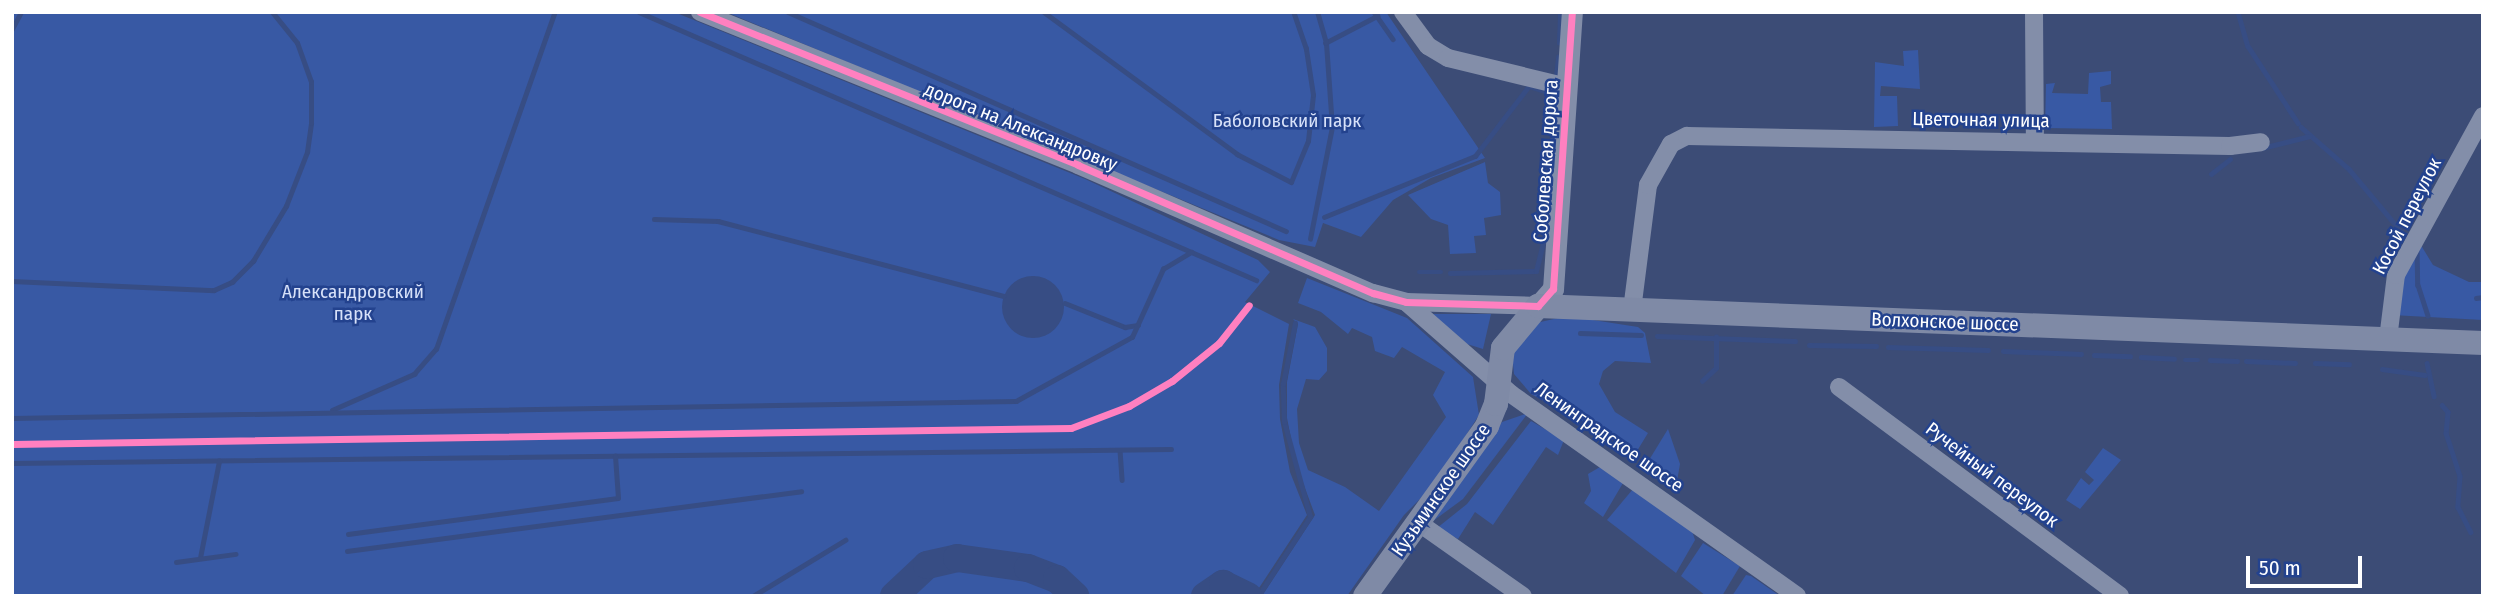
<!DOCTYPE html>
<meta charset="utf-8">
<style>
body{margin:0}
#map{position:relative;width:2495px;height:608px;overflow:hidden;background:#3c4c76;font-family:"Fira Sans Condensed",sans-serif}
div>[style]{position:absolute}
.green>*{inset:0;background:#3859a4}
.water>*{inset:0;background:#374d84}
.round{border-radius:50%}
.stream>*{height:4.5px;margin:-2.25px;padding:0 2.25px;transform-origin:2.25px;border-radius:2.25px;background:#374d84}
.river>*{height:28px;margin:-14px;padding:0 14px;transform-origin:14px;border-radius:14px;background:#374d84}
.minor>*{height:18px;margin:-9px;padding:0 9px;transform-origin:9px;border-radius:9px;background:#838ea9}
.tertiary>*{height:21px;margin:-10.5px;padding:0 10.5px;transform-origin:10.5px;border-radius:10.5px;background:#838ea9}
.secondary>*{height:24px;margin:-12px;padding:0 12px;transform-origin:12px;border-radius:12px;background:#7f8aa6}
.cycleway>*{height:7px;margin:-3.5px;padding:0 3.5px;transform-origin:3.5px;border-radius:3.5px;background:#ff80c0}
span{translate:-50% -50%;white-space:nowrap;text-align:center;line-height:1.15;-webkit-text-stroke:5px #23428e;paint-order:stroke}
.street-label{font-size:19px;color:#fff}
.park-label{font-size:19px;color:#d7e1f9}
.frame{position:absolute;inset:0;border:14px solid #fff;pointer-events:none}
.scale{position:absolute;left:2246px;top:556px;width:116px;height:32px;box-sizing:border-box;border:4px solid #fff;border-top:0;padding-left:9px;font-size:21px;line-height:24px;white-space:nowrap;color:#fff;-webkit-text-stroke:5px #23428e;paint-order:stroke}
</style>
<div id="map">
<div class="green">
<div style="clip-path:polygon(12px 12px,674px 12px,1085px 179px,1258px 260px,1270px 272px,1245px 302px,1289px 324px,1279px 385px,1280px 419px,1290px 472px,1307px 515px,1255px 594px,1221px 577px,1199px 596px,1082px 596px,1060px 576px,1031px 561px,945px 553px,903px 576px,889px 596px,12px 596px)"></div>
<div style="clip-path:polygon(726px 12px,1386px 12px,1485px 158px,1431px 178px,1393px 200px,1361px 237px,1323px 223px,1315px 247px,1279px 240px)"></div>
<div style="clip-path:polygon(1918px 50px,1920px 89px,1881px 86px,1880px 96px,1897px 96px,1898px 126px,1874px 127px,1875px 62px,1904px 66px,1903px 51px)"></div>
<div style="clip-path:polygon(2111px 71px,2111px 84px,2100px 87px,2101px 102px,2111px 102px,2112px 129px,2045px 128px,2046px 84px,2055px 83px,2052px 93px,2088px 94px,2089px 73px)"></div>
<div style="clip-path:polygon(1485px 162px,1488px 183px,1500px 192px,1501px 215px,1484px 218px,1486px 235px,1474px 236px,1476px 253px,1450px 254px,1448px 225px,1431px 219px,1408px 195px)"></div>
<div style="clip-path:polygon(2419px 242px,2433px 265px,2469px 282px,2483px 282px,2483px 320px,2392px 315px,2398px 280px)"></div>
<div style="clip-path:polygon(1307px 278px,1407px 318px,1473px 377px,1479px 415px,1434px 485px,1404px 515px,1347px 596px,1262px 596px,1315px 515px,1296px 464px,1287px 418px,1287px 382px,1298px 324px,1293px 319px,1315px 327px,1327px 348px,1327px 371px,1319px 380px,1306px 379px,1297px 409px,1299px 443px,1308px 470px,1345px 487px,1379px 511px,1446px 417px,1433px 395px,1445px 372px,1402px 347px,1394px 358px,1375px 351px,1372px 337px,1352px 328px,1348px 334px,1321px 312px,1298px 303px)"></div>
<div style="clip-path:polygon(1432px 314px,1491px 314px,1483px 349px,1467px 344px)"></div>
<div style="clip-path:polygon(1567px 316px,1638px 327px,1645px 333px,1651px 363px,1615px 361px,1603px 371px,1599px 384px,1615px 412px,1648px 433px,1637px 451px,1531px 394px,1514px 374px,1512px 353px,1536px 323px)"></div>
<div style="clip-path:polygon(1528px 413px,1463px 499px,1429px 524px,1502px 422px)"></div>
<div style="clip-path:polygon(1531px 421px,1564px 440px,1558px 455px,1546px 447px,1493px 525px,1475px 512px,1458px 539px,1437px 528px,1467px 504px)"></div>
<div style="clip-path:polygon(1668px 429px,1680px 464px,1676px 487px,1646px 465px)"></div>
<div style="clip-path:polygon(2103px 448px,2121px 460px,2080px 509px,2066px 500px,2081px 478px,2089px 485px,2094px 480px,2085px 472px)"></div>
<div style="clip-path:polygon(1600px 467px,1623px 483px,1603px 517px,1584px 503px,1591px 491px,1588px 474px)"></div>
<div style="clip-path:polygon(1633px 489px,1692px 531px,1695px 540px,1676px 573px,1607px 520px)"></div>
<div style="clip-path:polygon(1703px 543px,1740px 566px,1722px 596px,1706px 596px,1681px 576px)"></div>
<div style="clip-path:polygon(958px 563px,1033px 574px,1069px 596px,899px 596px,921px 575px)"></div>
<div style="clip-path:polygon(1746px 575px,1751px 576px,1780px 596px,1732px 596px)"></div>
</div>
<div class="water">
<div class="round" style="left:1002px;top:276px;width:62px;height:62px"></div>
</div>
<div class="stream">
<div style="left:639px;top:12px;width:673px;rotate:23.48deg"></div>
<div style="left:788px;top:12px;width:544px;rotate:23.74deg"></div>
<div style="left:1044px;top:12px;width:240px;rotate:36.3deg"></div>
<div style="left:1237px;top:154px;width:61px;rotate:27.4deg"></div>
<div style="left:1291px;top:182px;width:44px;rotate:-67.5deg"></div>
<div style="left:1308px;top:141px;width:46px;rotate:-83.8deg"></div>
<div style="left:1313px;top:95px;width:47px;rotate:-98.7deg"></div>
<div style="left:1306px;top:49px;width:39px;rotate:-109deg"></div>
<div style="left:1374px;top:12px;width:33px;rotate:55deg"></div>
<div style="left:2238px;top:12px;width:35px;rotate:74deg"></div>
<div style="left:2248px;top:46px;width:92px;rotate:57deg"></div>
<div style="left:12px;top:29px;width:19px;rotate:-62deg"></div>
<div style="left:1325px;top:43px;width:59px;rotate:-27.4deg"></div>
<div style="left:1559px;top:43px;width:31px;rotate:-88deg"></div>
<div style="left:1556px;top:77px;width:20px;rotate:-84deg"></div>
<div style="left:2301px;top:127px;width:64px;rotate:41.2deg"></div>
<div style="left:2349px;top:169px;width:95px;rotate:50.1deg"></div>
<div style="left:2262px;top:148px;width:49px;rotate:-14deg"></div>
<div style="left:2211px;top:174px;width:24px;rotate:-38deg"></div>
<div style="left:1548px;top:205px;width:42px;rotate:-85.9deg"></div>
<div style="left:1324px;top:217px;width:163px;rotate:-22deg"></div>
<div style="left:1475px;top:156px;width:88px;rotate:-52.4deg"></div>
<div style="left:1529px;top:86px;width:28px;rotate:18deg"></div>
<div style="left:1556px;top:95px;width:62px;rotate:94.6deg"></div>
<div style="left:654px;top:219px;width:64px;rotate:1.8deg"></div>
<div style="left:718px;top:221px;width:295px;rotate:14.7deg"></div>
<div style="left:1310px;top:239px;width:114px;rotate:-78.9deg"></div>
<div style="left:1332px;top:127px;width:84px;rotate:-94.1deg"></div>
<div style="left:1326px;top:43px;width:32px;rotate:-106deg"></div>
<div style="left:2417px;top:246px;width:39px;rotate:89deg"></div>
<div style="left:2418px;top:285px;width:32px;rotate:72deg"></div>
<div style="left:1419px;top:272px;width:22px"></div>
<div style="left:1450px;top:273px;width:86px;rotate:-1.3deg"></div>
<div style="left:1536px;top:271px;width:45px;rotate:-76deg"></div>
<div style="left:12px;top:281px;width:202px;rotate:2.6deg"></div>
<div style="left:214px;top:290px;width:20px;rotate:-24deg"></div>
<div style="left:232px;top:282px;width:30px;rotate:-45deg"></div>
<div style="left:253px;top:261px;width:64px;rotate:-59deg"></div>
<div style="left:286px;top:206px;width:58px;rotate:-68.7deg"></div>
<div style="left:307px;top:152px;width:29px;rotate:-82deg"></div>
<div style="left:311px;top:123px;width:41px;rotate:-90deg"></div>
<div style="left:311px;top:82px;width:41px;rotate:-109.7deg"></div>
<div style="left:297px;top:43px;width:40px;rotate:-129deg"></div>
<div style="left:2476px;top:298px;width:7px;rotate:-8deg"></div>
<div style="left:1065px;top:303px;width:65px;rotate:21.8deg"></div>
<div style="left:1125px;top:327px;width:13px;rotate:-9deg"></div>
<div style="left:1580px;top:333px;width:61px;rotate:1.9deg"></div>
<div style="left:1657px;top:336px;width:138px;rotate:2.1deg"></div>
<div style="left:1809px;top:345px;width:67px;rotate:0.9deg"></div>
<div style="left:1888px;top:347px;width:100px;rotate:1.7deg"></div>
<div style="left:2003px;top:351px;width:78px;rotate:2.2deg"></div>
<div style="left:2094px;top:355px;width:36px;rotate:2deg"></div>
<div style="left:2141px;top:357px;width:33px;rotate:3deg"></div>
<div style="left:2185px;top:360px;width:13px"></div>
<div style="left:2210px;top:360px;width:27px;rotate:2deg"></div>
<div style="left:2246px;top:361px;width:49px;rotate:2.3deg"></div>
<div style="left:2315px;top:363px;width:34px;rotate:2deg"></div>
<div style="left:2427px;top:363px;width:34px;rotate:78deg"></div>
<div style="left:2382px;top:369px;width:43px;rotate:7.9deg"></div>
<div style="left:1702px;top:381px;width:19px;rotate:-43deg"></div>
<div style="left:1716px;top:368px;width:31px;rotate:-90deg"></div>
<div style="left:2442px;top:405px;width:9px;rotate:49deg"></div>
<div style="left:2448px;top:412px;width:21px;rotate:95deg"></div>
<div style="left:2446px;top:433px;width:45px;rotate:72deg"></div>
<div style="left:2460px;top:476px;width:31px;rotate:94deg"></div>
<div style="left:2458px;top:507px;width:28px;rotate:63deg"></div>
<div style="left:332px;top:410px;width:90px;rotate:-23.7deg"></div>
<div style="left:414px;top:374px;width:33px;rotate:-49deg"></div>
<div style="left:436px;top:349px;width:357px;rotate:-70.6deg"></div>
<div style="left:12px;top:418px;width:1004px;rotate:-0.97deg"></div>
<div style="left:1016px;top:401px;width:132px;rotate:-28.9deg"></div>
<div style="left:1132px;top:337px;width:75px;rotate:-65.5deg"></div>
<div style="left:1163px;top:269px;width:33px;rotate:-31deg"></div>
<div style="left:1120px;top:450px;width:30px;rotate:86deg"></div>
<div style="left:12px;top:463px;width:1159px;rotate:-0.69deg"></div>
<div style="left:348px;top:534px;width:272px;rotate:-7.6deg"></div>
<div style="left:618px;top:498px;width:42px;rotate:-94.1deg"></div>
<div style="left:347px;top:551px;width:458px;rotate:-7.5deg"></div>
<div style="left:200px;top:558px;width:99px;rotate:-78.9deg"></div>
<div style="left:176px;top:562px;width:60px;rotate:-7.7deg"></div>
<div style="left:753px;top:596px;width:108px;rotate:-31.3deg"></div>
<div style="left:1258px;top:596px;width:95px;rotate:-56.6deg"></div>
<div style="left:1310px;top:517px;width:98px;rotate:-105.3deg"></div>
<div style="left:1284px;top:422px;width:38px;rotate:-92deg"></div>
<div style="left:1283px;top:384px;width:62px;rotate:-78.9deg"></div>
</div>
<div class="river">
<div style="left:894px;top:596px;width:45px;rotate:-43.2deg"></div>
<div style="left:927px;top:565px;width:31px;rotate:-13deg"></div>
<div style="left:957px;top:558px;width:72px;rotate:8deg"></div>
<div style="left:1028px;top:568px;width:31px;rotate:21deg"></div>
<div style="left:1057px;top:579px;width:25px;rotate:43deg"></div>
<div style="left:1205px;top:596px;width:22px;rotate:-34deg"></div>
<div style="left:1223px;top:584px;width:28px;rotate:26deg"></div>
</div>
<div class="minor">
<div style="left:700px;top:12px;width:408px;rotate:22deg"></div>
<div style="left:1078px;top:165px;width:322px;rotate:23.5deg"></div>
<div style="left:1373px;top:293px;width:34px;rotate:15deg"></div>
<div style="left:1406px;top:302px;width:132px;rotate:1.7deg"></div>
<div style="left:1403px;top:12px;width:42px;rotate:53.7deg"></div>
<div style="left:1428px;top:46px;width:23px;rotate:31deg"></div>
<div style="left:1448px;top:58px;width:123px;rotate:13.6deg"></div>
<div style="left:2034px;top:12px;width:129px;rotate:89.6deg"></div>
<div style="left:1406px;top:302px;width:140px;rotate:41.2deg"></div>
<div style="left:1511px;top:394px;width:350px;rotate:35.2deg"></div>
<div style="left:1632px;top:310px;width:126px;rotate:-82.7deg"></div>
<div style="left:1648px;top:185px;width:47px;rotate:-60.7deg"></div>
<div style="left:1671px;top:144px;width:18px;rotate:-27deg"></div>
<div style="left:1687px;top:136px;width:543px;rotate:1.06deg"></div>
<div style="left:2230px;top:146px;width:31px;rotate:-7deg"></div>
<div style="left:2388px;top:339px;width:64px;rotate:-82.9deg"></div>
<div style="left:2396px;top:275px;width:181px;rotate:-61.3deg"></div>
<div style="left:1839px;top:387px;width:350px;rotate:36.6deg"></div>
<div style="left:1419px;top:523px;width:127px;rotate:35.1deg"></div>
</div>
<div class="tertiary">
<div style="left:1538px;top:306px;width:23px;rotate:-49deg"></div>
<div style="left:1553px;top:289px;width:278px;rotate:-86.1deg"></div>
</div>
<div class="secondary">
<div style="left:1365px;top:596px;width:209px;rotate:-54.3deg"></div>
<div style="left:1487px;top:426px;width:24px;rotate:-68deg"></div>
<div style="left:1496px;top:404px;width:56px;rotate:-82.9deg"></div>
<div style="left:1503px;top:348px;width:55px;rotate:-50.2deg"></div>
<div style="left:1538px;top:306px;width:946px;rotate:2.24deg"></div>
</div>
<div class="cycleway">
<div style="left:700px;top:12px;width:408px;rotate:22deg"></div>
<div style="left:1078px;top:165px;width:322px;rotate:23.5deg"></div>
<div style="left:1373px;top:293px;width:34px;rotate:15deg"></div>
<div style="left:1406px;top:302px;width:132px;rotate:1.7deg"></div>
<div style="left:1538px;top:306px;width:23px;rotate:-49deg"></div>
<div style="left:1553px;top:289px;width:278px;rotate:-86.1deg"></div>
<div style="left:12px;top:444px;width:1059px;rotate:-0.87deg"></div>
<div style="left:1071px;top:428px;width:62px;rotate:-20.8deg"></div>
<div style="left:1129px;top:406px;width:50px;rotate:-30.2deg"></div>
<div style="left:1172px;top:381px;width:60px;rotate:-39deg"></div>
<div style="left:1219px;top:343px;width:48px;rotate:-51.7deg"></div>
</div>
<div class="street-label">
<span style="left:1981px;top:120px;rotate:1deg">Цветочная улица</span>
<span style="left:1021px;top:127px;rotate:22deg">дорога на Александровку</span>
<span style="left:1546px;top:161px;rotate:-86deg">Соболевская дорога</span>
<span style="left:2407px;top:216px;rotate:-63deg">Косой переулок</span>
<span style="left:1945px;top:322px;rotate:2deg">Волхонское шоссе</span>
<span style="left:1609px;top:437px;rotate:35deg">Ленинградское шоссе</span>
<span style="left:1992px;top:475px;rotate:37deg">Ручейный переулок</span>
<span style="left:1441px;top:490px;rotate:-55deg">Кузьминское шоссе</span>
</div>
<div class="park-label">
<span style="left:1287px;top:121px">Баболовский парк</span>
<span style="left:353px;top:303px">Александровский<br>парк</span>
</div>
<div class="frame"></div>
<div class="scale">50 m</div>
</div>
